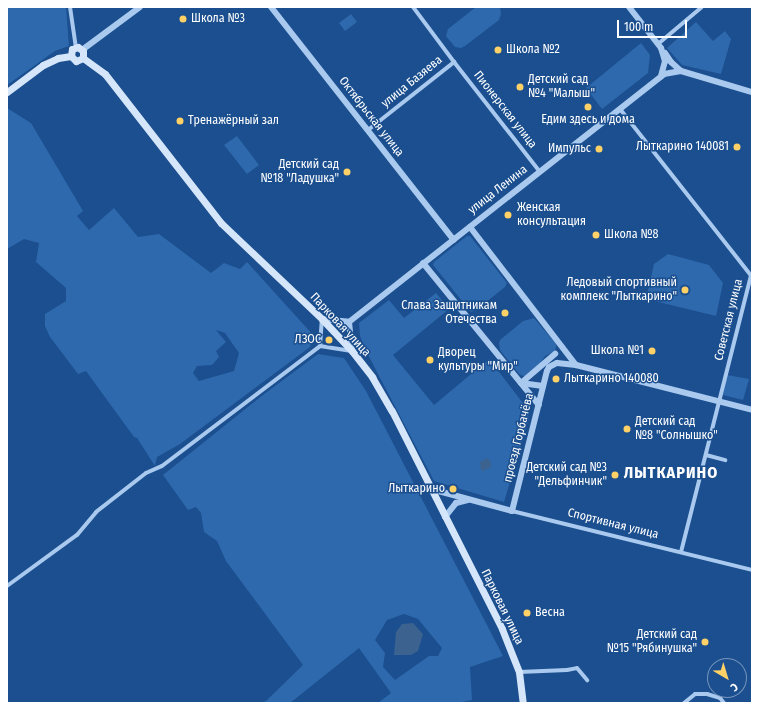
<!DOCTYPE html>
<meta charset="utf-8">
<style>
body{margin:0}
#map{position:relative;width:759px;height:710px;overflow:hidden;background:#1b4f8f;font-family:"Fira Sans Condensed",sans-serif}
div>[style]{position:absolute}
.green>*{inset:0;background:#2e69ad}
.water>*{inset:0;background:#3c6290}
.minor>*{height:4px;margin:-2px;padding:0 2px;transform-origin:2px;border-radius:2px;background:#a9c9ee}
.tertiary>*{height:6px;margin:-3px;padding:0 3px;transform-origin:3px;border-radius:3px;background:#a9c9ee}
.secondary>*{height:7px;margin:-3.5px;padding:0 3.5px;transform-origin:3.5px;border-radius:3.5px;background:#d6e6fa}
.dots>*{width:11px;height:11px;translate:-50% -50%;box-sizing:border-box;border:2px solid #1b4f8f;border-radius:50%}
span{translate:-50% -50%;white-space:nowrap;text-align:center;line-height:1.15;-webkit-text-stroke:3px #1b4f8f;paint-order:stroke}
.poi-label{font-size:12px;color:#fff}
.left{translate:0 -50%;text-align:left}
.right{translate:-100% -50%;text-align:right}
.street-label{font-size:12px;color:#fff}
.district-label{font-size:16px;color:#fff;font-weight:700;letter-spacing:1px}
.frame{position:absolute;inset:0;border:8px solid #fff;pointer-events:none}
.north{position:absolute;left:707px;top:658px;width:40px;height:40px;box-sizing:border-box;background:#1b4f8f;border:1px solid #7695bc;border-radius:50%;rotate:142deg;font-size:11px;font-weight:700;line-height:16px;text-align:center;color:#fff}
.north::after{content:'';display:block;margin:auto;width:14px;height:18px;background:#ffd166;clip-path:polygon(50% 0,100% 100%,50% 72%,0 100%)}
.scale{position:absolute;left:617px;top:20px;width:70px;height:18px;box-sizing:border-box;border:2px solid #fff;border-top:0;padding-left:5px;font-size:12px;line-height:14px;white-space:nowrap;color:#fff;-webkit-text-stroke:3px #1b4f8f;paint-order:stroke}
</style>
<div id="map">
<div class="green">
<div style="clip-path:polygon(7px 7px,66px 7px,69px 46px,55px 51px,7px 85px)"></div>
<div style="clip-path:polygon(476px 7px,500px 7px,501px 14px,499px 20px,465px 46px,461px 48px,455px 47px,446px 36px,448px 29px)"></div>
<div style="clip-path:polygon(351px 14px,357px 22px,345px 31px,339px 23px)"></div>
<div style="clip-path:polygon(696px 22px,713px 41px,725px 31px,731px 39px,721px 74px,682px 65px,667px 48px)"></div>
<div style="clip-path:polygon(641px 43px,650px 55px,648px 73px,602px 109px,586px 88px)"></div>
<div style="clip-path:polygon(evenodd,7px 108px,31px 123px,83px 211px,77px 216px,89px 230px,114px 208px,138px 237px,159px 234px,211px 273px,224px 263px,240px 269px,247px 262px,314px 336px,310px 347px,180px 444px,157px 457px,155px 466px,137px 438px,134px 437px,86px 371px,78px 374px,50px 337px,45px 326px,45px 314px,66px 301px,66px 288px,36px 262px,39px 243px,24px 239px,7px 249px,7px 108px,216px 330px,225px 333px,239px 353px,234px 371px,199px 381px,193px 373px,197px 366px,212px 365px,219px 357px,216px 351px,226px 342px,216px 330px)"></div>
<div style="clip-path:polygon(237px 136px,259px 165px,247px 174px,224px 145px)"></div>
<div style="clip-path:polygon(467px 236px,470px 236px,507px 283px,505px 287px,476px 310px,471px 312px,433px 265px,434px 262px)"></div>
<div style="clip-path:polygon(668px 254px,709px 265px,723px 283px,716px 316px,646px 299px,654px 264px)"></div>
<div style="clip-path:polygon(436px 293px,449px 309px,393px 355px,434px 405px,489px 359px,526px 407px,529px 418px,504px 502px,434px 481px,366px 351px,360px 336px,359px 323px,389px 300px,404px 318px)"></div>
<div style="clip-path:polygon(534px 318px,556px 344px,556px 347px,555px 351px,545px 356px,533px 373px,527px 376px,523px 376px,519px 374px,500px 350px,499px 343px,500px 340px,523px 321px)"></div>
<div style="clip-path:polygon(evenodd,318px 354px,344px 358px,366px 391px,503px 656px,470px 667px,472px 700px,457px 703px,378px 703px,391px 693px,359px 648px,290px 703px,262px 703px,266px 701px,303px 665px,226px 561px,217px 541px,204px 532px,201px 513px,196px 507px,188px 510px,163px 475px,263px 395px,318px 354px,404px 614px,418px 619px,442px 648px,438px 656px,429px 656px,395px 680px,383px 667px,385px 653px,375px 640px,387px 620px,404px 614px)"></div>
<div style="clip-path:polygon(727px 375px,749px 379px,743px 400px,723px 395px)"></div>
</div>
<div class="water">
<div style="clip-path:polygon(487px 458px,491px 462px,491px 467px,483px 471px,481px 470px,480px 462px)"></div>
<div style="clip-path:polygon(413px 623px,423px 634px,418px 651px,411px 655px,394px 655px,396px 632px,402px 624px)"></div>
</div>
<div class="minor">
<div style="left:70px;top:7px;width:41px;rotate:81.7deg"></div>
<div style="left:658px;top:44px;width:57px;rotate:-40.1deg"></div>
<div style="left:454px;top:62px;width:140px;rotate:52deg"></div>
<div style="left:620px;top:109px;width:214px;rotate:51.8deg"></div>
<div style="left:368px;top:130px;width:110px;rotate:-38.3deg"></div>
<div style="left:454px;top:62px;width:69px;rotate:-126.7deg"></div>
<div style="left:320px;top:346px;width:27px;rotate:-86deg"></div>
<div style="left:706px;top:455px;width:20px;rotate:15deg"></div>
<div style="left:512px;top:511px;width:247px;rotate:13.8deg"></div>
<div style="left:681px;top:552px;width:285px;rotate:-75.8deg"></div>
<div style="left:7px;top:586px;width:87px;rotate:-36.1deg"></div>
<div style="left:77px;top:535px;width:30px;rotate:-50deg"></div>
<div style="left:96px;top:512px;width:63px;rotate:-38deg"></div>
<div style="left:146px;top:473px;width:17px;rotate:-24deg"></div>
<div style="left:162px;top:466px;width:198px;rotate:-37.2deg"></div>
<div style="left:320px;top:346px;width:32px;rotate:9deg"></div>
<div style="left:519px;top:672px;width:48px;rotate:-2.4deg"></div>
<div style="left:567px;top:670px;width:10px;rotate:-11deg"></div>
<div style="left:577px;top:668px;width:16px;rotate:50deg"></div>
<div style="left:684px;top:703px;width:14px;rotate:-39deg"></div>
<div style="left:695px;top:694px;width:12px"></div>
<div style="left:707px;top:694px;width:14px;rotate:17deg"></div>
<div style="left:720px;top:698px;width:6px;rotate:51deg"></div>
</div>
<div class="tertiary">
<div style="left:271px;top:7px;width:296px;rotate:51.9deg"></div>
<div style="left:629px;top:7px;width:52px;rotate:52deg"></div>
<div style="left:661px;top:48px;width:14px;rotate:73deg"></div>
<div style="left:665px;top:61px;width:16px;rotate:105deg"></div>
<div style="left:82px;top:50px;width:72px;rotate:-36.6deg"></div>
<div style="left:665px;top:53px;width:11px;rotate:56deg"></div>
<div style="left:671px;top:62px;width:13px;rotate:42deg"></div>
<div style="left:470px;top:227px;width:174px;rotate:52.5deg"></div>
<div style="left:423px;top:263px;width:183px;rotate:50.8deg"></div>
<div style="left:322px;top:319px;width:27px;rotate:6deg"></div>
<div style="left:349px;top:322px;width:401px;rotate:-38.2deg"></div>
<div style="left:664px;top:74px;width:17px;rotate:-10deg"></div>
<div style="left:681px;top:71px;width:74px;rotate:16.5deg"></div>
<div style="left:349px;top:322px;width:29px;rotate:84deg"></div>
<div style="left:521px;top:383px;width:45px;rotate:-40.5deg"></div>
<div style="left:521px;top:383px;width:22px;rotate:8deg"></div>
<div style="left:431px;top:489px;width:84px;rotate:15.2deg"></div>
<div style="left:512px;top:511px;width:144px;rotate:-76deg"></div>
<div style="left:547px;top:371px;width:4px;rotate:-63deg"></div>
<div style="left:549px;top:367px;width:9px;rotate:-27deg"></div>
<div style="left:557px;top:363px;width:19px;rotate:6deg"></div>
<div style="left:576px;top:365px;width:182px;rotate:14.3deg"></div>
<div style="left:445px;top:517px;width:18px;rotate:-52deg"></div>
<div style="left:456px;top:503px;width:12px;rotate:-14deg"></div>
</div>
<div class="secondary">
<div style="left:71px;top:56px;width:7px;rotate:-82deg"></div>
<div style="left:72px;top:49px;width:6px;rotate:-18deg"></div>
<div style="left:78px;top:47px;width:6px;rotate:39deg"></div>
<div style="left:83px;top:51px;width:7px;rotate:90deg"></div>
<div style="left:71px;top:56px;width:7px;rotate:45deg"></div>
<div style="left:76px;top:61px;width:8px;rotate:-23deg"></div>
<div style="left:83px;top:58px;width:27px;rotate:36deg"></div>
<div style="left:105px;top:74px;width:189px;rotate:52.1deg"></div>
<div style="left:221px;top:223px;width:139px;rotate:43.5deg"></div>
<div style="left:322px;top:319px;width:44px;rotate:46.8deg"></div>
<div style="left:352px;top:351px;width:33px;rotate:52deg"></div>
<div style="left:372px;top:377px;width:39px;rotate:60deg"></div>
<div style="left:392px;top:411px;width:244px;rotate:63.2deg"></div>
<div style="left:502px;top:629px;width:46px;rotate:68.4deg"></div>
<div style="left:519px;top:672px;width:31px;rotate:83deg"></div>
<div style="left:7px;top:92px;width:45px;rotate:-36.9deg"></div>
<div style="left:43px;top:65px;width:17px;rotate:-25deg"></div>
<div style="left:58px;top:58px;width:13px;rotate:-9deg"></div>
</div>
<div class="dots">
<div style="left:183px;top:19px;background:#ffd166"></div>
<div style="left:498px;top:50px;background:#ffd166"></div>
<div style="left:520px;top:87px;background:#ffd166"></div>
<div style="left:588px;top:107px;background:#ffd166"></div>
<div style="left:180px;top:121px;background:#ffd166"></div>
<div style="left:737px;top:147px;background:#ffd166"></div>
<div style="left:599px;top:149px;background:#ffd166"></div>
<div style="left:347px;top:172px;background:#ffd166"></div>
<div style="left:508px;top:215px;background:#ffd166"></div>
<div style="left:596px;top:235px;background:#ffd166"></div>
<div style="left:685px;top:290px;background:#ffd166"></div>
<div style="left:505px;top:313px;background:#ffd166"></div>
<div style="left:329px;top:340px;background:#ffd166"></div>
<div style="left:652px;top:351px;background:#ffd166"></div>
<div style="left:430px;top:360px;background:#ffd166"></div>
<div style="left:556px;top:379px;background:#ffd166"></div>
<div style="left:627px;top:429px;background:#ffd166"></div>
<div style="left:615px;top:475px;background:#ffd166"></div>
<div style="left:453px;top:489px;background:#ffd166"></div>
<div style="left:527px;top:613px;background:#ffd166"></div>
<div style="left:705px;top:642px;background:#ffd166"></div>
</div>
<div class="poi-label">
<span class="left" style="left:191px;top:19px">Школа №3</span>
<span class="left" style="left:506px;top:50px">Школа №2</span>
<span class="left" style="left:528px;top:87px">Детский сад<br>№4 "Малыш"</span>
<span style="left:588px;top:120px">Едим здесь и дома</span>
<span class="left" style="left:188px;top:121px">Тренажёрный зал</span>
<span class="right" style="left:729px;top:147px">Лыткарино 140081</span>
<span class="right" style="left:591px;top:149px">Импульс</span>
<span class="right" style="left:339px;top:172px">Детский сад<br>№18 "Ладушка"</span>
<span class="left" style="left:517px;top:215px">Женская<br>консультация</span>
<span class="left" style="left:604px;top:235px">Школа №8</span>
<span class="right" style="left:677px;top:290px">Ледовый спортивный<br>комплекс "Лыткарино"</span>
<span class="right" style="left:497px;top:313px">Слава Защитникам<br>Отечества</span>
<span class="right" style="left:321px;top:340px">ЛЗОС</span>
<span class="right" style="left:644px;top:351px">Школа №1</span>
<span class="left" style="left:438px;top:360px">Дворец<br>культуры "Мир"</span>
<span class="left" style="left:564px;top:379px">Лыткарино 140080</span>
<span class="left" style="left:635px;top:429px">Детский сад<br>№8 "Солнышко"</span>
<span class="right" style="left:607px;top:475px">Детский сад №3<br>"Дельфинчик"</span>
<span class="right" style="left:445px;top:489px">Лыткарино</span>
<span class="left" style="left:535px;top:613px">Весна</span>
<span class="right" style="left:697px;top:642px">Детский сад<br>№15 "Рябинушка"</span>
</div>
<div class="street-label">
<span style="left:412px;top:82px;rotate:-39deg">улица Базяева</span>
<span style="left:505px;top:110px;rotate:52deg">Пионерская улица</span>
<span style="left:371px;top:117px;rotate:52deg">Октябрьская улица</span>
<span style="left:498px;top:190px;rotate:-38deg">улица Ленина</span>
<span style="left:729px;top:320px;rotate:-76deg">Советская улица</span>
<span style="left:340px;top:325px;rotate:47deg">Парковая улица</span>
<span style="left:519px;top:438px;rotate:-76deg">проезд Горбачёва</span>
<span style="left:613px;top:524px;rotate:14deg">Спортивная улица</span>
<span style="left:502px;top:607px;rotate:64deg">Парковая улица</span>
</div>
<div class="district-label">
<span style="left:671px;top:473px">ЛЫТКАРИНО</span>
</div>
<div class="frame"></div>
<div class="north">С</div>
<div class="scale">100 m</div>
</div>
